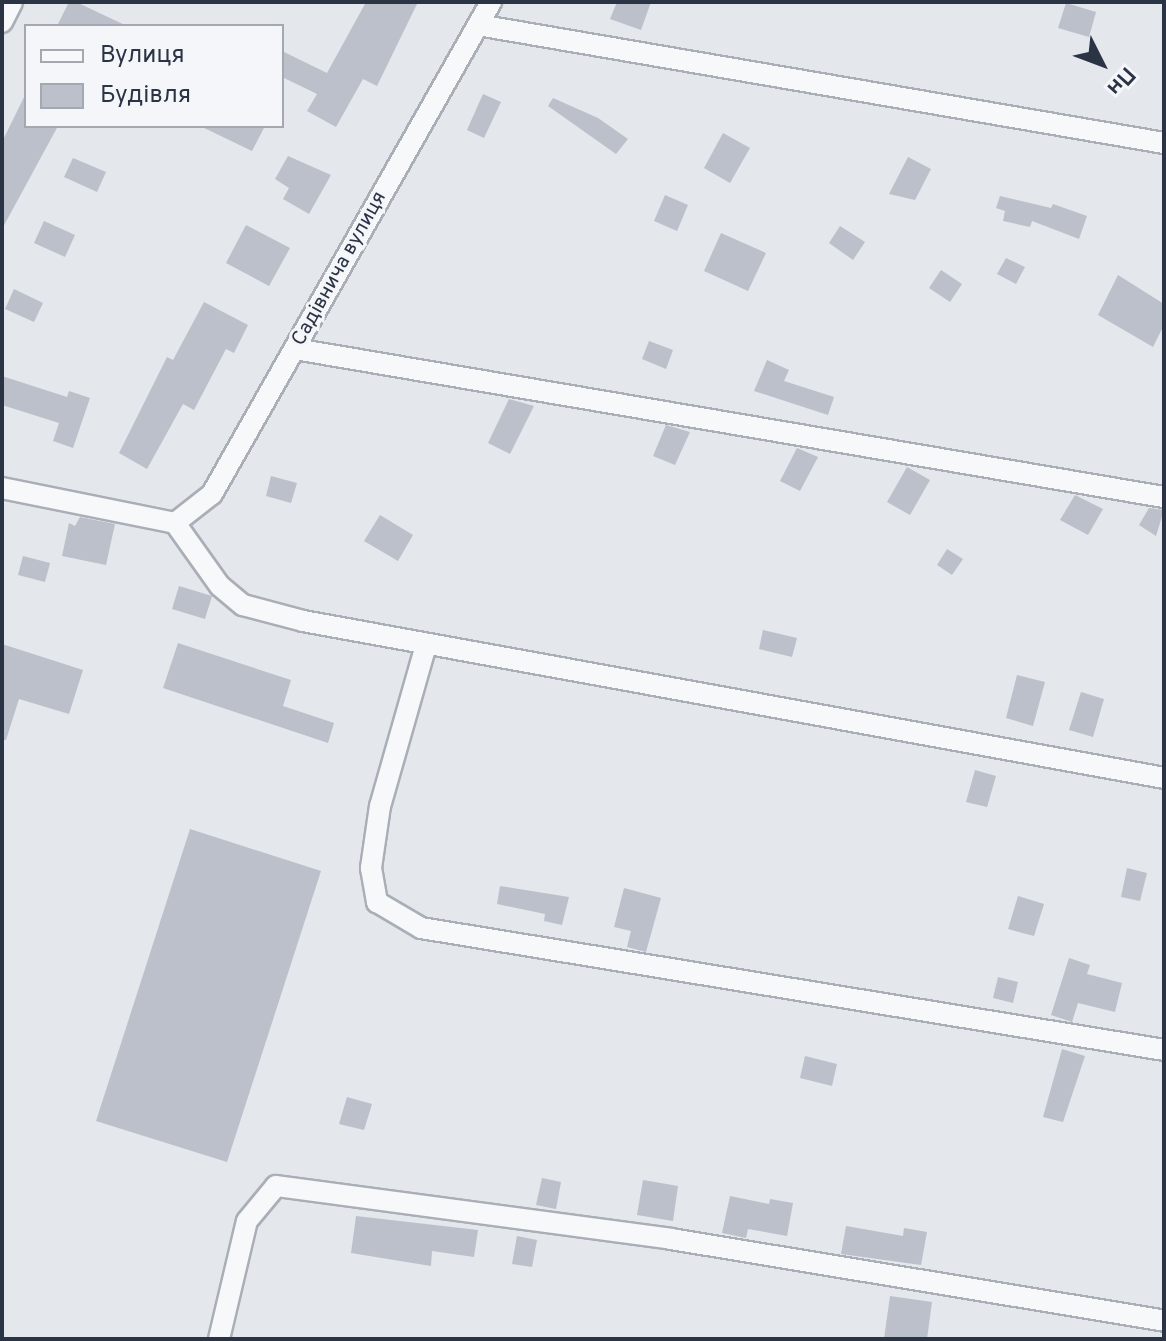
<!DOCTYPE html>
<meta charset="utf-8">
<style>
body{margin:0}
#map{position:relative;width:1166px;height:1341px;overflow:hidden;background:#e4e7ec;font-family:Overpass,sans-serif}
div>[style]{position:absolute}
.building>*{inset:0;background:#bbc0ca}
.roads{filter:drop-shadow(2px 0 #a9aeb7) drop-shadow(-2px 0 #a9aeb7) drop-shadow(0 2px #a9aeb7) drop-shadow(0 -2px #a9aeb7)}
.street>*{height:20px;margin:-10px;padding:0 10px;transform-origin:10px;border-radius:10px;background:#f7f8fa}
span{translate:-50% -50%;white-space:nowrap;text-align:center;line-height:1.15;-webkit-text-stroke:6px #f4f6f9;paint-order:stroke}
.street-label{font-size:20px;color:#2b3445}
.frame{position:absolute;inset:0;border:4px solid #2b3445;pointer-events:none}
.legend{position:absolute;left:24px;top:24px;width:260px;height:104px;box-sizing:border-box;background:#f4f6f9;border:2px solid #a4a8b1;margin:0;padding:10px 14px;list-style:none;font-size:24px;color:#2b3445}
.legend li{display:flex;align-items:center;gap:16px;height:40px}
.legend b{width:40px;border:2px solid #a4a8b1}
.north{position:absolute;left:1062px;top:24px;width:80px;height:80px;-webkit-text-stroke:6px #f4f6f9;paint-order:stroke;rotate:132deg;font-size:22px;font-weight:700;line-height:32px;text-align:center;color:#2b3445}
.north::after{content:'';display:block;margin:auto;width:28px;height:36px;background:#2b3445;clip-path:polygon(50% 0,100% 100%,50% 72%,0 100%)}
</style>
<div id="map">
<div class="building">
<div style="clip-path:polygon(69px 2px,76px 2px,127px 26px,57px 26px)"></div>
<div style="clip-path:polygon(366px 2px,418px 2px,377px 86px,363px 79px,336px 127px,307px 111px,317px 94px,282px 77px,282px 51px,327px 73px)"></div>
<div style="clip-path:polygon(617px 2px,651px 2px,641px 30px,610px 19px)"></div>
<div style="clip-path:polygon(1066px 3px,1096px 12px,1089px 37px,1058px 28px)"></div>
<div style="clip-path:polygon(26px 93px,26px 126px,58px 126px,2px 229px,2px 142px)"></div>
<div style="clip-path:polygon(483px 94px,501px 102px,484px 138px,467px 130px)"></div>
<div style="clip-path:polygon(553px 98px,598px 118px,628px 139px,616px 154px,548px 106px)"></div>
<div style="clip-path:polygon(200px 126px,265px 126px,252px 151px)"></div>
<div style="clip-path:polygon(723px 133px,750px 148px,730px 183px,704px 168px)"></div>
<div style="clip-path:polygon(288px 156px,331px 175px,309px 214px,283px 199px,289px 188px,275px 179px)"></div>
<div style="clip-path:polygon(908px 157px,931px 169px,915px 200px,889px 194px)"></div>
<div style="clip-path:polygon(73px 158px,106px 172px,97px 192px,64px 177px)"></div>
<div style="clip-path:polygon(665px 195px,688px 205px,677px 231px,654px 221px)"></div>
<div style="clip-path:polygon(1000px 196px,1051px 208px,1053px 204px,1087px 216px,1079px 239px,1032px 221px,1030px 227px,1003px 221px,1005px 211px,996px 208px)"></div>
<div style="clip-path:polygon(44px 221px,75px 235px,65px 257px,34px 243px)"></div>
<div style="clip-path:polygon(246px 225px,290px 248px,269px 286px,226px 263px)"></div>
<div style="clip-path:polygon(840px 226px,865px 242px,853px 260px,829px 243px)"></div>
<div style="clip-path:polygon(721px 233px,766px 253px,748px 291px,704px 271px)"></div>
<div style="clip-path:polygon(1006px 258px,1025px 267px,1016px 284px,997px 274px)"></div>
<div style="clip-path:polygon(941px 270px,962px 284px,950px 302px,929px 288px)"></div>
<div style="clip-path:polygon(1118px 275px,1164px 304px,1164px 325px,1153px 347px,1098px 315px)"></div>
<div style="clip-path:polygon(14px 289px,43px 303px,34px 322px,5px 309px)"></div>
<div style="clip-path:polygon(204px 302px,248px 325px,234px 353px,226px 349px,194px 410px,183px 404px,147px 469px,119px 453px,167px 357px,173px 360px)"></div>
<div style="clip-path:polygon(649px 341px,673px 350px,666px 369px,642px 359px)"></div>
<div style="clip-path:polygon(767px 360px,789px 370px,784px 381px,834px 397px,828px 415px,754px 391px)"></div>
<div style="clip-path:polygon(2px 376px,67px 397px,69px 391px,90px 398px,73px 448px,53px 441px,59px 423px,2px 405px)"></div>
<div style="clip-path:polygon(509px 399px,534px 406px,510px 454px,488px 443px)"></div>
<div style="clip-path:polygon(666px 425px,690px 432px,675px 465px,653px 456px)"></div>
<div style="clip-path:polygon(797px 448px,818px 457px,800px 491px,780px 481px)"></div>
<div style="clip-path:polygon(907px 467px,930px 480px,910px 515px,887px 502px)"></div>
<div style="clip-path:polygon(271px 476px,297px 483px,291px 503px,266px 496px)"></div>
<div style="clip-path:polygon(1075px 495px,1103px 509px,1088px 535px,1060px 520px)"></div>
<div style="clip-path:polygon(1149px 508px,1164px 510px,1156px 536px,1139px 525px)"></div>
<div style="clip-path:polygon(380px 515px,413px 535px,398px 561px,364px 541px)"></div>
<div style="clip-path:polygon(80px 517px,115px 524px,106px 565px,62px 556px,69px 523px,75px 526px)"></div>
<div style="clip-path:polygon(947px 549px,963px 559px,952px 575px,937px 565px)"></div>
<div style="clip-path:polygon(23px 556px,50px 563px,45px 582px,18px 575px)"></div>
<div style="clip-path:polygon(179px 586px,212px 596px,205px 619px,172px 609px)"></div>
<div style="clip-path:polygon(763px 630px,797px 638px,792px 657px,759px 649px)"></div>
<div style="clip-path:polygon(178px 643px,291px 680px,283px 706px,334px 723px,328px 743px,163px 688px)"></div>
<div style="clip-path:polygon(2px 644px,83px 670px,69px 714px,19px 699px,6px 740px,2px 740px)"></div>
<div style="clip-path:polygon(1017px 675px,1045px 682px,1033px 726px,1006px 718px)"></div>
<div style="clip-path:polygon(1081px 692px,1104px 699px,1093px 737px,1069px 730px)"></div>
<div style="clip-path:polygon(975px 770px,996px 776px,987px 807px,966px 802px)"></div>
<div style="clip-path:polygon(190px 829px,321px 871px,227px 1162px,96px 1121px)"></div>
<div style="clip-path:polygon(1127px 868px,1147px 873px,1140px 901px,1121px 897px)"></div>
<div style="clip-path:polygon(500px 886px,569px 897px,562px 925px,544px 921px,545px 914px,497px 904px)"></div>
<div style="clip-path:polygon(624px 888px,661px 898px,646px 952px,627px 947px,631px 931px,614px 927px)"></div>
<div style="clip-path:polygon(1018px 896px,1044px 904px,1034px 936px,1008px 929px)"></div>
<div style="clip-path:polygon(1069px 958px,1090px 965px,1087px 974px,1122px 983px,1115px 1012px,1078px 1003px,1072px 1022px,1051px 1015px)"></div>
<div style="clip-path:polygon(998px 977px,1018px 982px,1013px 1003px,993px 998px)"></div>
<div style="clip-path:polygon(1062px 1049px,1085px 1056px,1063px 1122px,1043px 1117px)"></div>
<div style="clip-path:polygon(805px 1056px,837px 1064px,832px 1086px,800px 1078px)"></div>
<div style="clip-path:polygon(347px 1097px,372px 1104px,364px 1130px,339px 1124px)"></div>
<div style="clip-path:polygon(542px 1178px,561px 1182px,556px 1209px,536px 1205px)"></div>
<div style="clip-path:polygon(643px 1180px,678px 1186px,673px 1221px,637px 1215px)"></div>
<div style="clip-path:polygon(730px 1196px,769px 1204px,770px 1199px,793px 1203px,787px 1236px,748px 1229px,746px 1238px,722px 1233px)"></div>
<div style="clip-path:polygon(356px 1216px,478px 1230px,474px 1257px,432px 1251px,431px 1266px,351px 1253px)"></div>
<div style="clip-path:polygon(846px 1226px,903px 1236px,904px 1228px,927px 1232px,921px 1265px,841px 1254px)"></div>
<div style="clip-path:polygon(517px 1236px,537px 1240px,532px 1267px,512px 1264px)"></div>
<div style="clip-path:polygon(890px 1296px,932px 1302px,927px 1339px,884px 1339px)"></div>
</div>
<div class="roads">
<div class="street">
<div style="left:2px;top:22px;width:22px;rotate:-63deg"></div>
<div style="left:478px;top:25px;width:696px;rotate:9.76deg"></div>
<div style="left:295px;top:349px;width:882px;rotate:9.67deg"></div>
<div style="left:2px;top:488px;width:177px;rotate:11.4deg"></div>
<div style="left:175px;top:523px;width:77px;rotate:54.5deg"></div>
<div style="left:220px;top:586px;width:30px;rotate:40deg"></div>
<div style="left:243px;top:605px;width:62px;rotate:14.9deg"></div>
<div style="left:303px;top:621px;width:875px;rotate:10.33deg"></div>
<div style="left:175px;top:523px;width:47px;rotate:-38.1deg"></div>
<div style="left:212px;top:494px;width:566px;rotate:-60.44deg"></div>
<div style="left:426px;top:645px;width:167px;rotate:105.9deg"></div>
<div style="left:380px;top:806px;width:63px;rotate:98.3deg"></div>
<div style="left:371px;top:868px;width:35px;rotate:80deg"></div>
<div style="left:377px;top:902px;width:51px;rotate:30.6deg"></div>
<div style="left:421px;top:928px;width:753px;rotate:9.32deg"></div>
<div style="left:219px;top:1339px;width:121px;rotate:-76.7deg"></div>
<div style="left:247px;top:1221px;width:45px;rotate:-50.4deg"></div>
<div style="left:276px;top:1186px;width:399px;rotate:7.6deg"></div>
<div style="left:671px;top:1239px;width:500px;rotate:9.4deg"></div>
</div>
</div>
<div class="street-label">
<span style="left:340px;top:269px;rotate:-61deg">Садівнича вулиця</span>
</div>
<div class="frame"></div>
<ul class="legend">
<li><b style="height:10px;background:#f7f8fa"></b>Вулиця</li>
<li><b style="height:22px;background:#bbc0ca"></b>Будівля</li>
</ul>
<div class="north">Пн</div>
</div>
